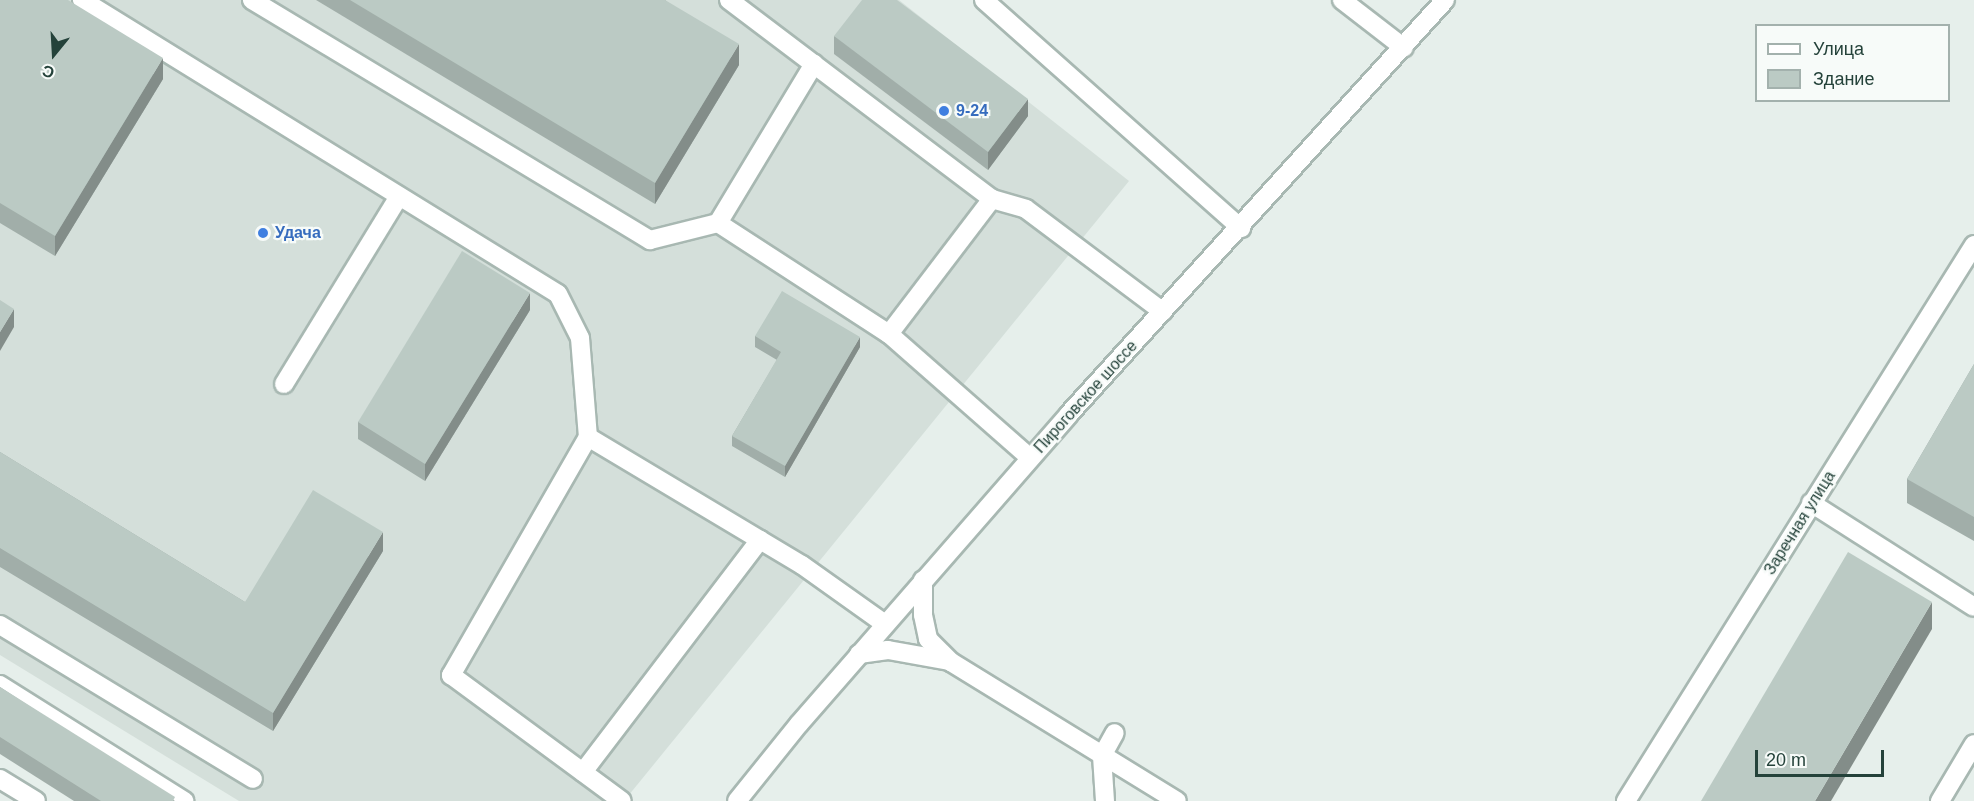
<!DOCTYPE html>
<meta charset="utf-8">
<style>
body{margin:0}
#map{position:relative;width:1974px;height:801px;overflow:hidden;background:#e6efeb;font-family:Helvetica,sans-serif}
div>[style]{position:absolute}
.built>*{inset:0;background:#d4dfda}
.roads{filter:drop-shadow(2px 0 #a8b8b2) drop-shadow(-2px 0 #a8b8b2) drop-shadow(0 2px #a8b8b2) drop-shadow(0 -2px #a8b8b2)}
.service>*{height:18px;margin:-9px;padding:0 9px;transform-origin:9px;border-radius:9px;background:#fff}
.minor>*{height:18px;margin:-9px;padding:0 9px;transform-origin:9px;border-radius:9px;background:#fff}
.secondary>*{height:18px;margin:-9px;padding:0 9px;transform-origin:9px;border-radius:9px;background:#fff}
.wall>*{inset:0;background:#a1aea9}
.shaded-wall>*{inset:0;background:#838d89}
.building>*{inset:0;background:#bbcac4}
.dots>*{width:16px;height:16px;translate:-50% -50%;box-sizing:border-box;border:3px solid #f7fbf9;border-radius:50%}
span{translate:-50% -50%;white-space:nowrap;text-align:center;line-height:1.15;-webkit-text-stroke:4.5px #f7fbf9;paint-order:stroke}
.shop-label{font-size:16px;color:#366cbe;font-weight:700}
.left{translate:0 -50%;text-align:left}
.street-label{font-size:16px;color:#24423a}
.legend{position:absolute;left:1755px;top:24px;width:195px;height:78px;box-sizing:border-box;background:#f7fbf9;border:2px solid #a3b1ad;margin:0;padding:8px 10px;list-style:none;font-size:18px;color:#24423a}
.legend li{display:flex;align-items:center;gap:12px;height:30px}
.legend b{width:30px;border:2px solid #a3b1ad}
.north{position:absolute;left:24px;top:24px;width:60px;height:60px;-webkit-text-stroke:4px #f7fbf9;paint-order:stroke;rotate:198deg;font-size:16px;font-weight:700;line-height:24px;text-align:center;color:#24423a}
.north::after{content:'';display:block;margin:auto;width:21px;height:27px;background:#24423a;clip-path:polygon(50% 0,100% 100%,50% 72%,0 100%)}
.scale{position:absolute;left:1755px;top:750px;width:129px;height:27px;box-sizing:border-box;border:3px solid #24423a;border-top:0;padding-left:8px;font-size:18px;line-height:21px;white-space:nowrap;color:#24423a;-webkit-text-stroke:4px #f7fbf9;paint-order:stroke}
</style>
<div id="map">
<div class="built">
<div style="clip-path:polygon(0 0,899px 0,1129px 181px,624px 801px,239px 801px,0 655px)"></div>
</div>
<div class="roads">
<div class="service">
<div style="left:82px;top:0;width:559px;rotate:31.7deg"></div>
<div style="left:558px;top:294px;width:49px;rotate:63.4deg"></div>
<div style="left:580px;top:338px;width:99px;rotate:85.4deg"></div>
<div style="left:588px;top:437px;width:275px;rotate:119.9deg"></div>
<div style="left:451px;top:675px;width:212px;rotate:36.4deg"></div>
<div style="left:252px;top:0;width:465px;rotate:31.1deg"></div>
<div style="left:650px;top:240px;width:70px;rotate:-14deg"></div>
<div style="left:718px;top:223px;width:204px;rotate:33deg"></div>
<div style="left:889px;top:334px;width:188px;rotate:41.3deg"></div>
<div style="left:729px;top:0;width:330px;rotate:37.1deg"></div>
<div style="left:992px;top:199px;width:35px;rotate:16deg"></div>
<div style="left:1026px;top:209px;width:171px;rotate:36.9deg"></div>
<div style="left:984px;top:0;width:344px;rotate:41.6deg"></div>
<div style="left:1342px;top:0;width:78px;rotate:37.7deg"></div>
<div style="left:718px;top:223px;width:186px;rotate:-58.9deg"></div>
<div style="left:889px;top:334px;width:170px;rotate:-52.7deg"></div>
<div style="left:284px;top:384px;width:220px;rotate:-58.5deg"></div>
<div style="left:588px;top:437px;width:249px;rotate:30.9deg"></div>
<div style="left:802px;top:565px;width:102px;rotate:35.4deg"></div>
<div style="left:1811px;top:503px;width:193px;rotate:32.5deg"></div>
<div style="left:0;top:625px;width:296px;rotate:31.3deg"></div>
<div style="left:0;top:685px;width:218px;rotate:32.2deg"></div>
<div style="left:583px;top:772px;width:292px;rotate:-52.7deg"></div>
<div style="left:0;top:779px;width:42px;rotate:31.4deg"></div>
<div style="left:1105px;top:801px;width:45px;rotate:-93.8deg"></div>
<div style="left:1102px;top:756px;width:26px;rotate:-61deg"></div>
<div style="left:1940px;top:801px;width:66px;rotate:-59.2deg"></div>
</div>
<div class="minor">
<div style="left:923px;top:580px;width:35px;rotate:90deg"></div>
<div style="left:923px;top:615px;width:25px;rotate:78deg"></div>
<div style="left:928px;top:639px;width:33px;rotate:45deg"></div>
<div style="left:951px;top:662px;width:265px;rotate:31.6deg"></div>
<div style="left:859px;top:654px;width:29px;rotate:-8deg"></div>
<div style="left:888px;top:650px;width:62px;rotate:10.2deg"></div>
<div style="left:1626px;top:801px;width:656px;rotate:-57.96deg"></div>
</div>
<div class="secondary">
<div style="left:737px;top:801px;width:99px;rotate:-51.2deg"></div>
<div style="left:799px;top:724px;width:411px;rotate:-48.9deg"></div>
<div style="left:1069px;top:414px;width:559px;rotate:-47.75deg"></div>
</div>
</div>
<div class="wall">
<div style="clip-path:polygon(0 0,163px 79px,55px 256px,0 223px)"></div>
<div style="clip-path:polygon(316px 0,665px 0,739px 65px,655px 204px)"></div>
<div style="clip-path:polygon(834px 36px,1028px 116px,988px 170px,834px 54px)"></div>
<div style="clip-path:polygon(530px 310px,425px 481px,358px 439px,358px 422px)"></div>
<div style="clip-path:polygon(755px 336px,860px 347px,785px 477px,732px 446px,732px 436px,777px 360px,755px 347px)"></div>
<div style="clip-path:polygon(1974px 364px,1974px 541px,1907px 503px,1907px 479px)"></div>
<div style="clip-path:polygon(0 452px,245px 602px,383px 551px,273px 731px,0 567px)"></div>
<div style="clip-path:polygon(0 687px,175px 801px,74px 801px,0 754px)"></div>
</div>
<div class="shaded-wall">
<div style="clip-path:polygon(739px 44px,739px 65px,655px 204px,655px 183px)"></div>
<div style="clip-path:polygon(163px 58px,163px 79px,55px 256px,55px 236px)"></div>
<div style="clip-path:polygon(1028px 99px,1028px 116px,988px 170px,988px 152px)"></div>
<div style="clip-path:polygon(530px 293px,530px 310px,425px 481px,425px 464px)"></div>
<div style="clip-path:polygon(14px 309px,14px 327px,0 351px,0 332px)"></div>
<div style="clip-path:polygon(860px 337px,860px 347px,785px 477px,785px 466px)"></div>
<div style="clip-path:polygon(383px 532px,383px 551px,273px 731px,273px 713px)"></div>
<div style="clip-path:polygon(1932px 602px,1932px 629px,1831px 801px,1815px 801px)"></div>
</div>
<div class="building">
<div style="clip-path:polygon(0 0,68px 0,163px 58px,55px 236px,0 203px)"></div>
<div style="clip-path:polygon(350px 0,665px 0,739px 44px,655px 183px)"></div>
<div style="clip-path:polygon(862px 0,897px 0,1028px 99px,988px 152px,834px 36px)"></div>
<div style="clip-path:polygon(462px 251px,530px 293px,425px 464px,358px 422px)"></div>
<div style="clip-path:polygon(782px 291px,860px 337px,785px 466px,732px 436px,781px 352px,755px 336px)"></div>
<div style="clip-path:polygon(0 300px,14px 309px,0 332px)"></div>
<div style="clip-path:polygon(1974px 364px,1974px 517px,1907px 479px)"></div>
<div style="clip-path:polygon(0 452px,245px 602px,313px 490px,383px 532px,273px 713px,0 548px)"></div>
<div style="clip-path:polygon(1848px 552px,1932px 602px,1815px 801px,1701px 801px)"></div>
<div style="clip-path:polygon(0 687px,175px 797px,173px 801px,101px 801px,0 737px)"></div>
</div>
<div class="dots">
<div style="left:944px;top:111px;background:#3f7fe0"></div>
<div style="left:263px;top:233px;background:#3f7fe0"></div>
</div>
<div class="shop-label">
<span class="left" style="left:956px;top:111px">9-24</span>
<span class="left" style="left:275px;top:233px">Удача</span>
</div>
<div class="street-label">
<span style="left:1086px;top:397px;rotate:-48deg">Пироговское шоссе</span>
<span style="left:1800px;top:523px;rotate:-58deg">Заречная улица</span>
</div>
<ul class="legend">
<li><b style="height:8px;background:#fff"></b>Улица</li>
<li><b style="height:16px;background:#bbcac4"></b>Здание</li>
</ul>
<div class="north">С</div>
<div class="scale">20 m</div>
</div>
